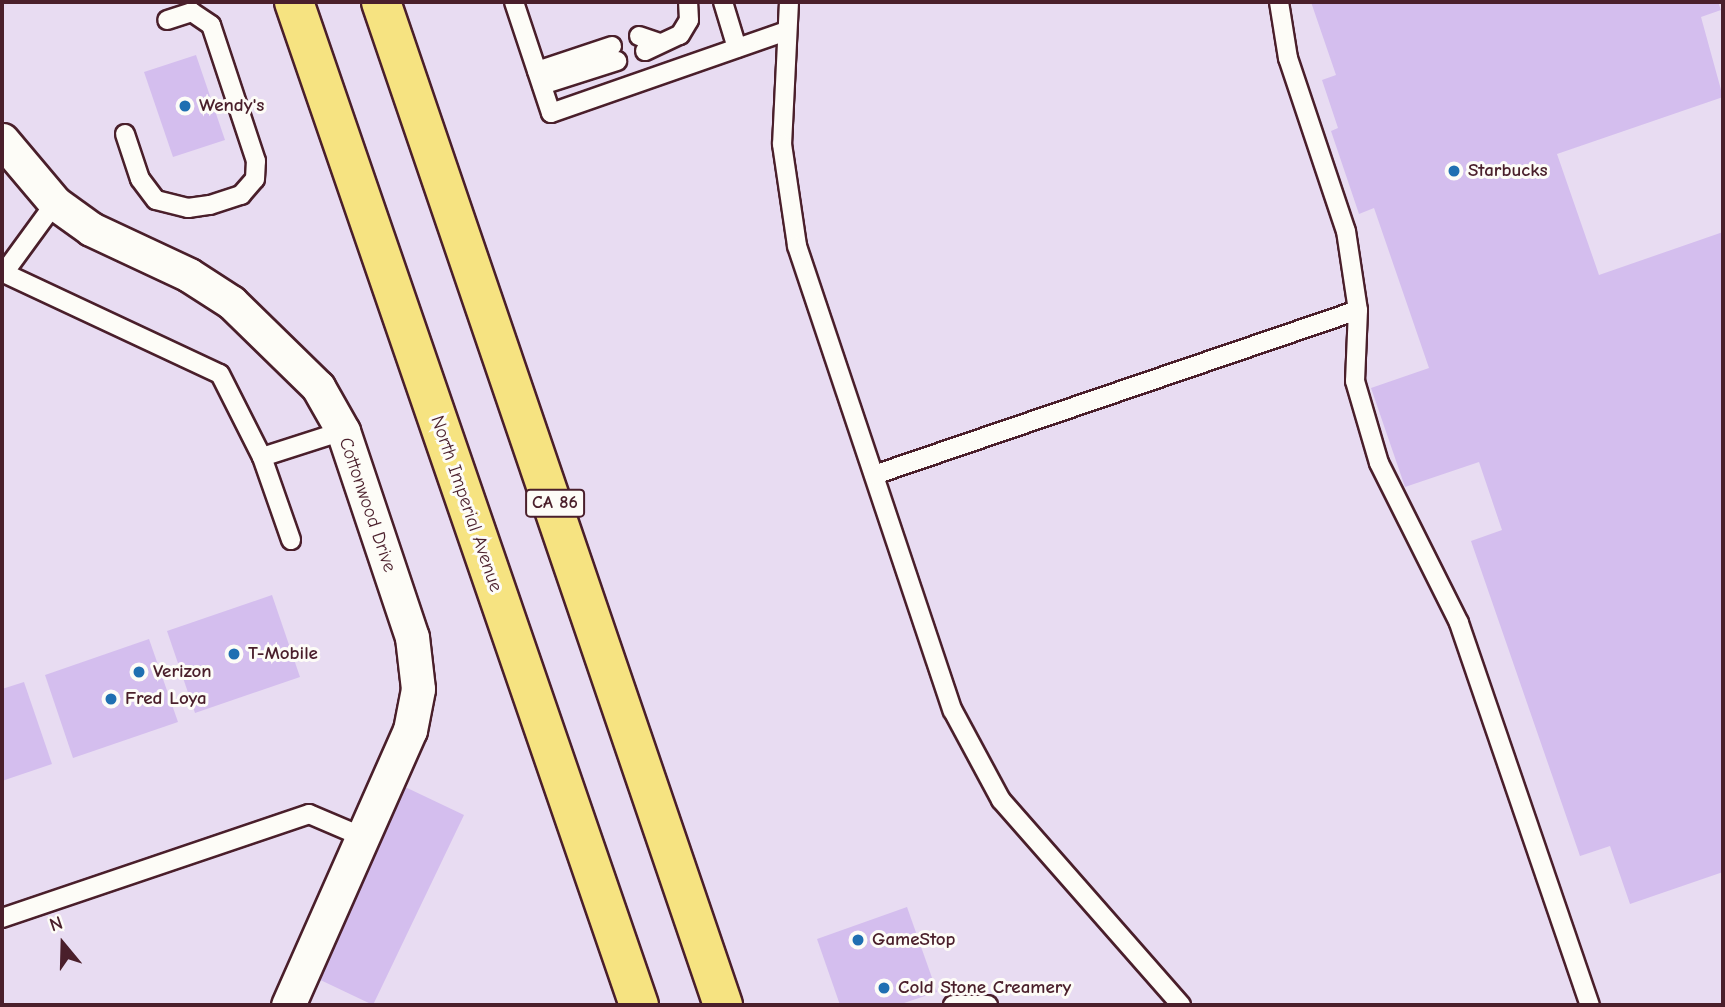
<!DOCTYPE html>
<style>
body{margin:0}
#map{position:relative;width:1725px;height:1007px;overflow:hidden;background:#f1e9f4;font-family:"Comic Neue",sans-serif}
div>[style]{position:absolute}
.built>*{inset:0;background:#e8dcf2}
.building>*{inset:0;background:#d4beee}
.roads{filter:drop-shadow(2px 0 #4a1f2b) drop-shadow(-2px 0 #4a1f2b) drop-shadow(0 2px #4a1f2b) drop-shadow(0 -2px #4a1f2b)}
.service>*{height:18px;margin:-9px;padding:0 9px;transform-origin:9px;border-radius:9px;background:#fdfcf7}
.minor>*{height:33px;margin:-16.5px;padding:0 16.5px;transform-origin:16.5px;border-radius:16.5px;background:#fdfcf7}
.trunk>*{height:38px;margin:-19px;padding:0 19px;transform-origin:19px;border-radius:19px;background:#f6e381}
.dots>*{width:19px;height:19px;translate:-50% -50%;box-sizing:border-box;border:4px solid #fdfcf7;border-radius:50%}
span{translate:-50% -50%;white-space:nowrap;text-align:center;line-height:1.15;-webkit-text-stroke:6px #fdfcf7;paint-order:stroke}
.shield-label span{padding:2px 5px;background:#fdfcf7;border:2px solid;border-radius:5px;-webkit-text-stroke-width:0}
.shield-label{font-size:18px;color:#4a1f2b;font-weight:700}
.poi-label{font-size:19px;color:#4a1f2b;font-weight:700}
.left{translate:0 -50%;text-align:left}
.street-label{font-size:19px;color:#4a1f2b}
.frame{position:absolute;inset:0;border:4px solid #4a1f2b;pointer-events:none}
.north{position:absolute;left:28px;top:909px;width:70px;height:70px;-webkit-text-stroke:5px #fdfcf7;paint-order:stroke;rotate:341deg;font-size:19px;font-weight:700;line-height:28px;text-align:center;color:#4a1f2b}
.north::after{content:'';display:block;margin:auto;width:24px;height:32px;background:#4a1f2b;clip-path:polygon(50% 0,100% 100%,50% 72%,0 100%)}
</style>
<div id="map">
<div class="built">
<div style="clip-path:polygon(2px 2px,1723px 2px,1723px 1005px,2px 1005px)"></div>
</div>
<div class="building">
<div style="clip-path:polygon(1311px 2px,1718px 2px,1721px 10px,1701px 17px,1723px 97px,1557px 154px,1599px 275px,1723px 232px,1723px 872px,1630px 904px,1610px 846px,1580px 856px,1471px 541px,1502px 530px,1479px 462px,1405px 487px,1371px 388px,1429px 368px,1374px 208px,1359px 214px,1331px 131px,1338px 128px,1322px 80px,1336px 75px)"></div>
<div style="clip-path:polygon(196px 55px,225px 140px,173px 157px,144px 72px)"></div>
<div style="clip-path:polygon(272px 595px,300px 677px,195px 713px,167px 631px)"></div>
<div style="clip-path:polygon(149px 639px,178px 722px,73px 758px,45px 675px)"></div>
<div style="clip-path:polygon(24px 682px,52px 764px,2px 781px,2px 689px)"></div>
<div style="clip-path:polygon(403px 786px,464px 815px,373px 1005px,312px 976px)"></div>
<div style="clip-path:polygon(907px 907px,937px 992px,898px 1005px,840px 1005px,817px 939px)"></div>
</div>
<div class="roads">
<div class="service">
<div style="left:514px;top:2px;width:117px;rotate:71.6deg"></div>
<div style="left:551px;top:113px;width:250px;rotate:-19.2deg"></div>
<div style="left:723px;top:2px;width:48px;rotate:73.1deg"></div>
<div style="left:789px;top:2px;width:142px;rotate:92.8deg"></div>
<div style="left:782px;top:144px;width:103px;rotate:81.6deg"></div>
<div style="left:797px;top:246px;width:490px;rotate:71.5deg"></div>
<div style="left:953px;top:711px;width:101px;rotate:61.7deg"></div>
<div style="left:1001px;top:800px;width:273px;rotate:48.7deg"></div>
<div style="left:1279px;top:2px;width:57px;rotate:80.9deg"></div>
<div style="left:1288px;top:58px;width:182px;rotate:71.5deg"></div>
<div style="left:1346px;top:231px;width:80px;rotate:81.4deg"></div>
<div style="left:1358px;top:310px;width:71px;rotate:92.4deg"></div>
<div style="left:1355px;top:381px;width:85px;rotate:73.7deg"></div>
<div style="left:1379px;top:463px;width:179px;rotate:63.4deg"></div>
<div style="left:1459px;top:623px;width:404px;rotate:71.1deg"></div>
<div style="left:639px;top:36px;width:21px;rotate:19deg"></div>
<div style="left:645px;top:51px;width:38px;rotate:-25deg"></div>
<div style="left:680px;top:35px;width:17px;rotate:-59deg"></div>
<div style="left:689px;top:20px;width:18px;rotate:-93deg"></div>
<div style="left:537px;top:71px;width:79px;rotate:-18.4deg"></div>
<div style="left:542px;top:85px;width:79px;rotate:-17.7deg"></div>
<div style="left:125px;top:134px;width:47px;rotate:71.6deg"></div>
<div style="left:140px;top:179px;width:26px;rotate:53deg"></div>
<div style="left:156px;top:200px;width:33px;rotate:14deg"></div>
<div style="left:188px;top:208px;width:22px;rotate:-8deg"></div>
<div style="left:210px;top:205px;width:33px;rotate:-18deg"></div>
<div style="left:241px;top:195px;width:21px;rotate:-49deg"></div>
<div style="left:255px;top:179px;width:18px;rotate:-87deg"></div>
<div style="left:256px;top:161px;width:143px;rotate:-108.3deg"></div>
<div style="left:211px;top:25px;width:23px;rotate:-146deg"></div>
<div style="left:192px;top:12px;width:26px;rotate:162deg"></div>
<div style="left:55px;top:203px;width:87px;rotate:126.1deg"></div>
<div style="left:4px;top:273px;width:238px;rotate:25.1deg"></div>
<div style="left:220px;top:374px;width:93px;rotate:63.2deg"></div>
<div style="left:262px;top:457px;width:85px;rotate:-17.8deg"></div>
<div style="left:262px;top:457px;width:88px;rotate:70.7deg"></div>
<div style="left:874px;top:475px;width:511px;rotate:-18.82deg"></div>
<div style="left:2px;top:918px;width:324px;rotate:-18.7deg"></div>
<div style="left:309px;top:814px;width:59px;rotate:23.1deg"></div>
<div style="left:953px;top:1005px;width:35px"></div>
</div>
<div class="minor">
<div style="left:2px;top:140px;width:82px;rotate:49.9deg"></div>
<div style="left:55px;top:203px;width:44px;rotate:35.8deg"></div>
<div style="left:91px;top:229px;width:108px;rotate:25.1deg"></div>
<div style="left:189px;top:275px;width:50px;rotate:32.7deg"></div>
<div style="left:231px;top:302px;width:122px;rotate:44.3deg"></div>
<div style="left:318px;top:387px;width:51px;rotate:60.4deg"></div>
<div style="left:343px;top:431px;width:217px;rotate:71.5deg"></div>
<div style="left:412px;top:637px;width:52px;rotate:83.4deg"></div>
<div style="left:418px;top:689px;width:42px;rotate:101deg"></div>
<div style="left:410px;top:730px;width:301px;rotate:113.9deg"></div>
</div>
<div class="trunk">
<div style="left:294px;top:2px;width:1061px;rotate:71.02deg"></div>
<div style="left:381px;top:2px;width:1060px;rotate:71.17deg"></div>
</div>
</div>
<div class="dots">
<div style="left:185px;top:106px;background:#1f6fb2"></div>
<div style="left:1454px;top:171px;background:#1f6fb2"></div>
<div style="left:234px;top:654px;background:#1f6fb2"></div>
<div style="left:139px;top:672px;background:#1f6fb2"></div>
<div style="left:111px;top:699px;background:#1f6fb2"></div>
<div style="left:858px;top:940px;background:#1f6fb2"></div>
<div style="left:884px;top:988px;background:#1f6fb2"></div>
</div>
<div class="shield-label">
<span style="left:555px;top:503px">CA 86</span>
</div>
<div class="poi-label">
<span class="left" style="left:199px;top:106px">Wendy's</span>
<span class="left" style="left:1468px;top:171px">Starbucks</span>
<span class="left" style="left:248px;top:654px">T-Mobile</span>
<span class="left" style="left:153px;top:672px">Verizon</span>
<span class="left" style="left:125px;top:699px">Fred Loya</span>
<span class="left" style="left:872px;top:940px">GameStop</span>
<span class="left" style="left:898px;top:988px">Cold Stone Creamery</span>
</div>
<div class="street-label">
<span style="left:466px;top:504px;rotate:71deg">North Imperial Avenue</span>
<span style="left:367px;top:505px;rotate:71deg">Cottonwood Drive</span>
</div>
<div class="frame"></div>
<div class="north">N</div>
</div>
